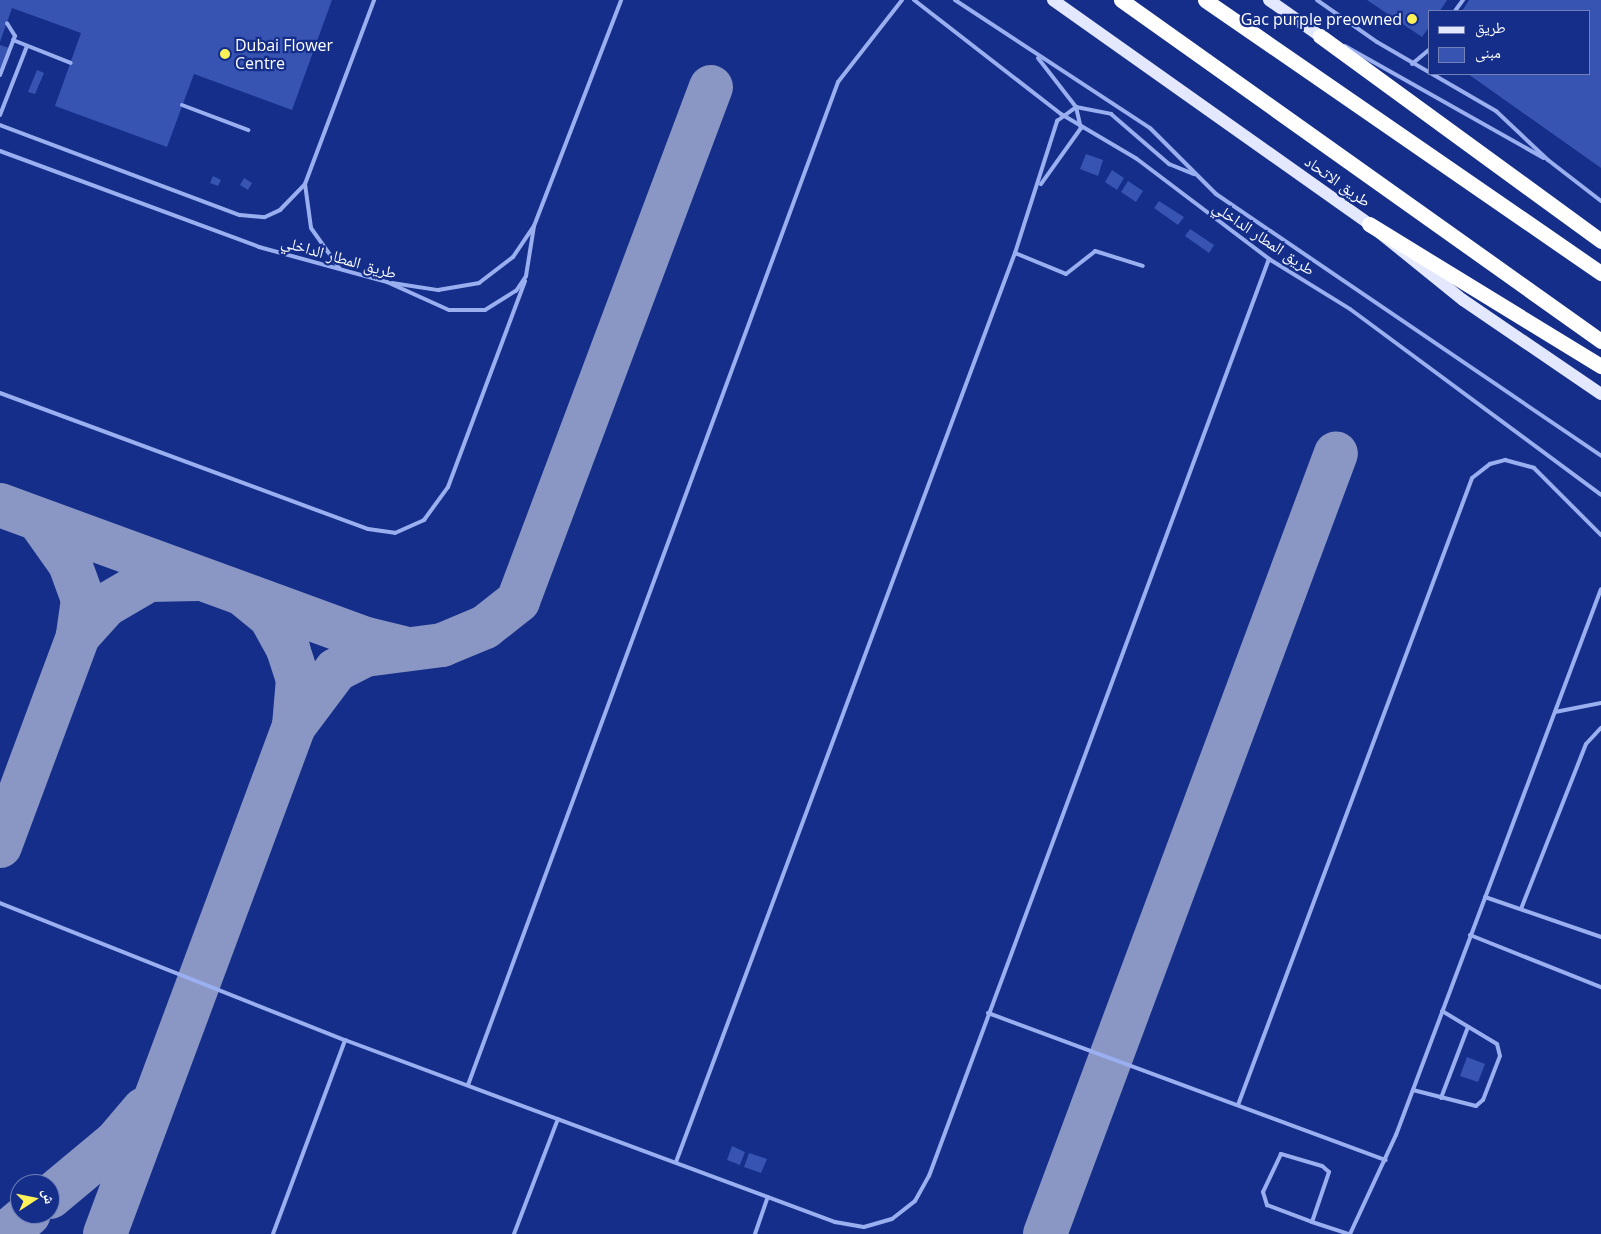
<!DOCTYPE html>
<meta charset="utf-8">
<style>
body{margin:0}
#map{position:relative;width:1601px;height:1234px;overflow:hidden;background:#142e8a;font-family:"Open Sans","Noto Naskh Arabic",sans-serif}
div>[style]{position:absolute}
.taxiway>*{height:44px;margin:-22px;padding:0 22px;transform-origin:22px;border-radius:22px;background:#8a96c4}
.building>*{inset:0;background:#3754b2}
.service>*{height:4px;margin:-2px;padding:0 2px;transform-origin:2px;border-radius:2px;background:#9aaff0}
.primary>*{height:12px;margin:-6px;padding:0 6px;transform-origin:6px;border-radius:6px;background:#e3e8ff}
.motorway>*{height:15px;margin:-7.5px;padding:0 7.5px;transform-origin:7.5px;border-radius:7.5px;background:#fff}
.dots>*{width:14px;height:14px;translate:-50% -50%;box-sizing:border-box;border:2px solid #142e8a;border-radius:50%}
span{translate:-50% -50%;white-space:nowrap;text-align:center;line-height:1.15;-webkit-text-stroke:4.5px #142e8a;paint-order:stroke}
.poi-label{font-size:16px;color:#fff}
.right{translate:-100% -50%;text-align:right}
.left{translate:0 -50%;text-align:left}
.street-label{font-size:16px;color:#fff}
.legend{position:absolute;left:1428px;top:10px;width:162px;height:65px;box-sizing:border-box;background:#142e8a;border:1px solid #7282b9;margin:0;padding:6px 9px;list-style:none;font-size:15px;color:#fff}
.legend li{display:flex;align-items:center;gap:10px;height:25px}
.legend b{width:25px;border:1px solid #7282b9}
.north{position:absolute;left:10px;top:1174px;width:50px;height:50px;box-sizing:border-box;background:#142e8a;border:1px solid #7282b9;border-radius:50%;rotate:79deg;font-size:14px;font-weight:700;line-height:20px;text-align:center;color:#fff}
.north::after{content:'';display:block;margin:auto;width:18px;height:22px;background:#fff259;clip-path:polygon(50% 0,100% 100%,50% 72%,0 100%)}
</style>
<div id="map">
<div class="taxiway">
<div style="left:0;top:505px;width:391px;rotate:20.1deg"></div>
<div style="left:367px;top:639px;width:37px;rotate:14deg"></div>
<div style="left:39px;top:520px;width:54px;rotate:54.8deg"></div>
<div style="left:70px;top:564px;width:37px;rotate:70deg"></div>
<div style="left:83px;top:599px;width:37px;rotate:98deg"></div>
<div style="left:245px;top:596px;width:32px;rotate:39deg"></div>
<div style="left:270px;top:616px;width:38px;rotate:61deg"></div>
<div style="left:288px;top:649px;width:32px;rotate:72deg"></div>
<div style="left:298px;top:679px;width:47px;rotate:94.9deg"></div>
<div style="left:0;top:846px;width:224px;rotate:-69.6deg"></div>
<div style="left:78px;top:636px;width:42px;rotate:-47.9deg"></div>
<div style="left:106px;top:605px;width:50px;rotate:-30.2deg"></div>
<div style="left:149px;top:580px;width:48px;rotate:-1.2deg"></div>
<div style="left:50px;top:1197px;width:86px;rotate:-39.8deg"></div>
<div style="left:116px;top:1142px;width:43px;rotate:-49.7deg"></div>
<div style="left:5px;top:1234px;width:31px;rotate:-40deg"></div>
<div style="left:105px;top:1234px;width:542px;rotate:-69.59deg"></div>
<div style="left:294px;top:726px;width:70px;rotate:-53.1deg"></div>
<div style="left:336px;top:670px;width:33px;rotate:-27deg"></div>
<div style="left:365px;top:655px;width:78px;rotate:-7.4deg"></div>
<div style="left:442px;top:645px;width:47px;rotate:-22.7deg"></div>
<div style="left:485px;top:627px;width:42px;rotate:-38.2deg"></div>
<div style="left:518px;top:601px;width:549px;rotate:-69.42deg"></div>
<div style="left:1045px;top:1234px;width:833px;rotate:-69.56deg"></div>
</div>
<div class="building">
<div style="clip-path:polygon(0 0,332px 0,292px 110px,194px 74px,167px 147px,55px 106px,81px 33px,12px 8px,0 42px)"></div>
<div style="clip-path:polygon(1367px 0,1447px 0,1440px 11px,1430px 11px,1430px 26px,1422px 37px)"></div>
<div style="clip-path:polygon(1469px 0,1601px 0,1601px 168px,1468px 74px,1590px 74px,1590px 11px,1462px 11px)"></div>
<div style="clip-path:polygon(0 45px,9px 48px,0 71px)"></div>
<div style="clip-path:polygon(37px 70px,44px 73px,35px 94px,28px 92px)"></div>
<div style="clip-path:polygon(1086px 154px,1103px 160px,1098px 176px,1080px 169px)"></div>
<div style="clip-path:polygon(1112px 170px,1124px 178px,1117px 190px,1105px 182px)"></div>
<div style="clip-path:polygon(213px 176px,221px 180px,218px 186px,210px 183px)"></div>
<div style="clip-path:polygon(244px 178px,252px 183px,248px 190px,240px 185px)"></div>
<div style="clip-path:polygon(1128px 181px,1143px 191px,1136px 202px,1121px 192px)"></div>
<div style="clip-path:polygon(1159px 201px,1184px 217px,1178px 225px,1154px 208px)"></div>
<div style="clip-path:polygon(1190px 229px,1214px 245px,1209px 253px,1185px 236px)"></div>
<div style="clip-path:polygon(1467px 1057px,1485px 1064px,1478px 1082px,1460px 1076px)"></div>
<div style="clip-path:polygon(732px 1146px,745px 1152px,740px 1165px,727px 1160px)"></div>
<div style="clip-path:polygon(749px 1153px,767px 1159px,761px 1173px,744px 1167px)"></div>
</div>
<div class="service">
<div style="left:914px;top:0;width:186px;rotate:37.8deg"></div>
<div style="left:1061px;top:114px;width:88px;rotate:30.6deg"></div>
<div style="left:1137px;top:159px;width:166px;rotate:37.1deg"></div>
<div style="left:1269px;top:259px;width:95px;rotate:31.7deg"></div>
<div style="left:1350px;top:309px;width:312px;rotate:36.5deg"></div>
<div style="left:955px;top:0;width:233px;rotate:33.3deg"></div>
<div style="left:1150px;top:128px;width:93px;rotate:45deg"></div>
<div style="left:1216px;top:194px;width:466px;rotate:34.2deg"></div>
<div style="left:1317px;top:0;width:73px;rotate:35deg"></div>
<div style="left:1377px;top:42px;width:138px;rotate:30.1deg"></div>
<div style="left:1496px;top:111px;width:71px;rotate:43.3deg"></div>
<div style="left:1548px;top:160px;width:67px;rotate:37.7deg"></div>
<div style="left:1455px;top:11px;width:14px;rotate:-54deg"></div>
<div style="left:13px;top:40px;width:62px;rotate:21.6deg"></div>
<div style="left:1345px;top:46px;width:228px;rotate:29.4deg"></div>
<div style="left:1038px;top:58px;width:62px;rotate:52.2deg"></div>
<div style="left:1076px;top:107px;width:22px;rotate:77deg"></div>
<div style="left:1081px;top:128px;width:69px;rotate:125.5deg"></div>
<div style="left:1412px;top:64px;width:23px;rotate:-40deg"></div>
<div style="left:0;top:75px;width:42px;rotate:-69deg"></div>
<div style="left:15px;top:36px;width:15px;rotate:-122deg"></div>
<div style="left:182px;top:105px;width:71px;rotate:20.7deg"></div>
<div style="left:0;top:115px;width:74px;rotate:-68.6deg"></div>
<div style="left:0;top:125px;width:256px;rotate:20.6deg"></div>
<div style="left:240px;top:215px;width:25px;rotate:5deg"></div>
<div style="left:265px;top:217px;width:17px;rotate:-25deg"></div>
<div style="left:280px;top:210px;width:36px;rotate:-46deg"></div>
<div style="left:305px;top:184px;width:197px;rotate:-69.4deg"></div>
<div style="left:0;top:151px;width:276px;rotate:20.3deg"></div>
<div style="left:259px;top:247px;width:133px;rotate:15.3deg"></div>
<div style="left:387px;top:282px;width:68px;rotate:24.3deg"></div>
<div style="left:449px;top:310px;width:36px"></div>
<div style="left:485px;top:310px;width:36px;rotate:-32deg"></div>
<div style="left:516px;top:291px;width:18px;rotate:-56deg"></div>
<div style="left:526px;top:276px;width:51px;rotate:-80.9deg"></div>
<div style="left:534px;top:226px;width:242px;rotate:-68.9deg"></div>
<div style="left:305px;top:184px;width:44px;rotate:82.2deg"></div>
<div style="left:311px;top:228px;width:50px;rotate:54.7deg"></div>
<div style="left:1015px;top:253px;width:55px;rotate:22.4deg"></div>
<div style="left:1066px;top:274px;width:37px;rotate:-38deg"></div>
<div style="left:1095px;top:251px;width:50px;rotate:17.4deg"></div>
<div style="left:392px;top:283px;width:47px;rotate:8.7deg"></div>
<div style="left:438px;top:290px;width:42px;rotate:-9.7deg"></div>
<div style="left:479px;top:283px;width:43px;rotate:-37.4deg"></div>
<div style="left:513px;top:257px;width:36px;rotate:-56deg"></div>
<div style="left:0;top:393px;width:392px;rotate:20.3deg"></div>
<div style="left:368px;top:529px;width:27px;rotate:8deg"></div>
<div style="left:395px;top:533px;width:32px;rotate:-24deg"></div>
<div style="left:424px;top:520px;width:41px;rotate:-54deg"></div>
<div style="left:448px;top:487px;width:220px;rotate:-69.5deg"></div>
<div style="left:1555px;top:712px;width:47px;rotate:-11.1deg"></div>
<div style="left:1485px;top:897px;width:123px;rotate:19deg"></div>
<div style="left:0;top:903px;width:371px;rotate:21.7deg"></div>
<div style="left:345px;top:1040px;width:523px;rotate:20.38deg"></div>
<div style="left:835px;top:1222px;width:29px;rotate:10deg"></div>
<div style="left:864px;top:1227px;width:29px;rotate:-16deg"></div>
<div style="left:892px;top:1219px;width:29px;rotate:-38deg"></div>
<div style="left:915px;top:1201px;width:29px;rotate:-61deg"></div>
<div style="left:929px;top:1176px;width:978px;rotate:-69.66deg"></div>
<div style="left:1521px;top:909px;width:177px;rotate:-68.5deg"></div>
<div style="left:1586px;top:744px;width:22px;rotate:-47deg"></div>
<div style="left:1470px;top:935px;width:141px;rotate:21.7deg"></div>
<div style="left:988px;top:1013px;width:424px;rotate:20.3deg"></div>
<div style="left:468px;top:1085px;width:1069px;rotate:-69.75deg"></div>
<div style="left:838px;top:82px;width:104px;rotate:-52deg"></div>
<div style="left:1413px;top:1090px;width:65px;rotate:14.3deg"></div>
<div style="left:1476px;top:1106px;width:9px;rotate:-41deg"></div>
<div style="left:1483px;top:1100px;width:47px;rotate:-68.9deg"></div>
<div style="left:1500px;top:1056px;width:12px;rotate:-104deg"></div>
<div style="left:1497px;top:1044px;width:64px;rotate:-149deg"></div>
<div style="left:1441px;top:1098px;width:76px;rotate:-69.2deg"></div>
<div style="left:1238px;top:1105px;width:669px;rotate:-69.53deg"></div>
<div style="left:1472px;top:478px;width:23px;rotate:-38deg"></div>
<div style="left:1490px;top:464px;width:16px;rotate:-15deg"></div>
<div style="left:1505px;top:460px;width:30px;rotate:15deg"></div>
<div style="left:1534px;top:468px;width:95px;rotate:45deg"></div>
<div style="left:676px;top:1162px;width:970px;rotate:-69.55deg"></div>
<div style="left:1015px;top:253px;width:139px;rotate:-72.3deg"></div>
<div style="left:1057px;top:121px;width:24px;rotate:-36deg"></div>
<div style="left:1076px;top:107px;width:36px;rotate:11deg"></div>
<div style="left:1111px;top:114px;width:77px;rotate:40.8deg"></div>
<div style="left:1169px;top:164px;width:27px;rotate:22deg"></div>
<div style="left:1312px;top:1222px;width:53px;rotate:-71.2deg"></div>
<div style="left:1329px;top:1172px;width:9px;rotate:-139deg"></div>
<div style="left:1322px;top:1166px;width:43px;rotate:-163.7deg"></div>
<div style="left:1281px;top:1154px;width:42px;rotate:115.3deg"></div>
<div style="left:1263px;top:1192px;width:14px;rotate:73deg"></div>
<div style="left:1267px;top:1205px;width:48px;rotate:20.7deg"></div>
<div style="left:1312px;top:1222px;width:39px;rotate:18deg"></div>
<div style="left:273px;top:1234px;width:207px;rotate:-69.6deg"></div>
<div style="left:514px;top:1234px;width:123px;rotate:-69.1deg"></div>
<div style="left:755px;top:1234px;width:39px;rotate:-71deg"></div>
<div style="left:1350px;top:1234px;width:109px;rotate:-65.1deg"></div>
<div style="left:1396px;top:1135px;width:583px;rotate:-69.42deg"></div>
</div>
<div class="primary">
<div style="left:1053px;top:0;width:387px;rotate:35.3deg"></div>
<div style="left:1369px;top:224px;width:121px;rotate:39deg"></div>
<div style="left:1463px;top:300px;width:167px;rotate:34.3deg"></div>
<div style="left:1269px;top:0;width:62px;rotate:35.2deg"></div>
</div>
<div class="motorway">
<div style="left:1121px;top:0;width:589px;rotate:35.39deg"></div>
<div style="left:1205px;top:0;width:481px;rotate:34.6deg"></div>
<div style="left:1320px;top:36px;width:348px;rotate:36.1deg"></div>
<div style="left:1369px;top:224px;width:272px;rotate:31.5deg"></div>
</div>
<div class="dots">
<div style="left:1412px;top:19px;background:#fff259"></div>
<div style="left:225px;top:54px;background:#fff259"></div>
</div>
<div class="poi-label">
<span class="right" style="left:1402px;top:19px">Gac purple preowned</span>
<span class="left" style="left:235px;top:54px">Dubai Flower<br>Centre</span>
</div>
<div class="street-label">
<span style="left:1338px;top:181px;rotate:35deg">طريق الاتحاد</span>
<span style="left:1264px;top:238px;rotate:34deg">طريق المطار الداخلي</span>
<span style="left:339px;top:257px;rotate:16deg">طريق المطار الداخلي</span>
</div>
<ul class="legend">
<li><b style="height:6px;background:#e3e8ff"></b>طريق</li>
<li><b style="height:14px;background:#3754b2"></b>مبنى</li>
</ul>
<div class="north">ش</div>
</div>
